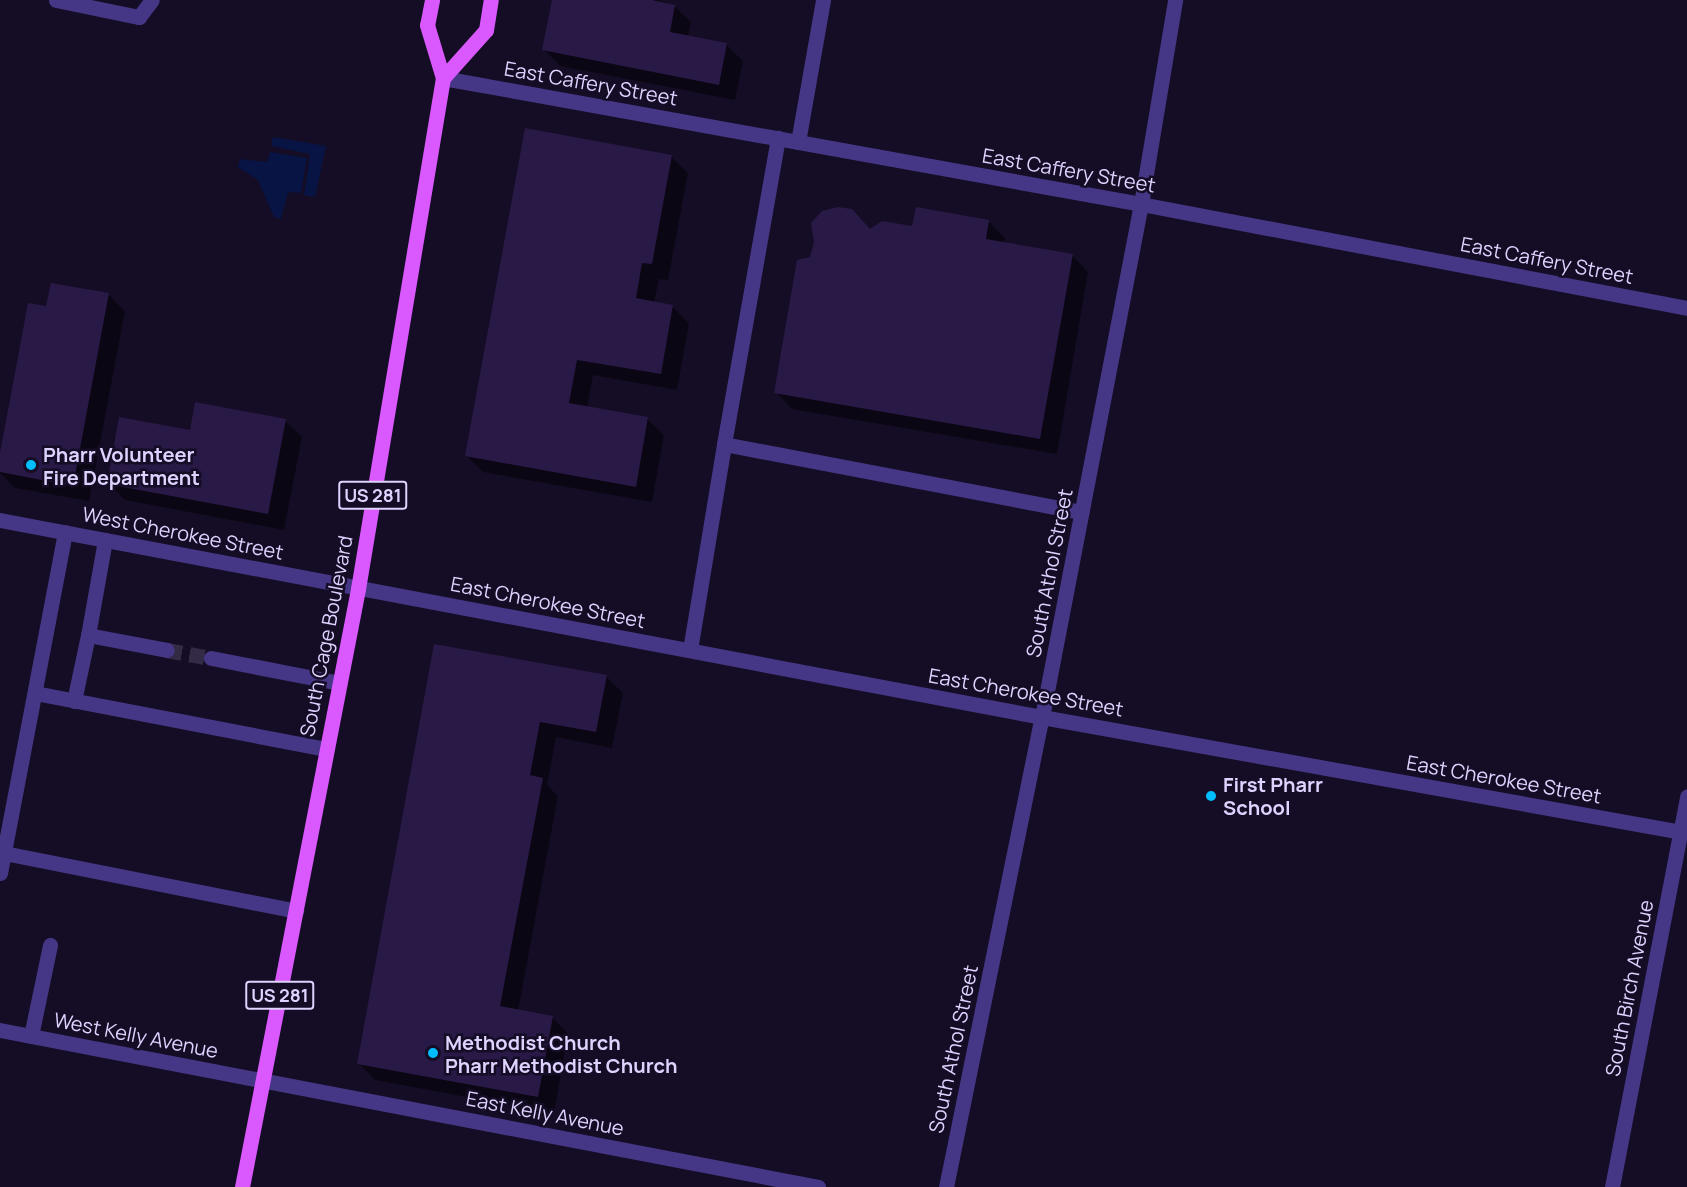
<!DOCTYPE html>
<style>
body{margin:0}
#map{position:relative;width:1687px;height:1187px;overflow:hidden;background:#150d25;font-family:Manrope,sans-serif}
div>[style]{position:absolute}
.water>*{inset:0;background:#081444}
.shadow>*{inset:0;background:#0007}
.building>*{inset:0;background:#291947}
.minor-tunnel>*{height:15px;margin-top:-7.5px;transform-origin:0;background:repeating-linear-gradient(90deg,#332b46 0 15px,transparent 0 23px)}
.minor>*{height:15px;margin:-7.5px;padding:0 7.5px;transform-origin:7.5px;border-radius:7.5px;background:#463686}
.major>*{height:15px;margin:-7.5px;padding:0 7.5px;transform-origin:7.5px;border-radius:7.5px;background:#da59ff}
.dots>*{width:16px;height:16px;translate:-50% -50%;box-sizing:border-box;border:3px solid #150d25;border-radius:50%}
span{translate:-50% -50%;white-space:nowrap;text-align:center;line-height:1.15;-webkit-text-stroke:5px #150d25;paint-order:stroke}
.shield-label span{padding:2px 4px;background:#150d25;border:2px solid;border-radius:4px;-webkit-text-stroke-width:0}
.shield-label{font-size:18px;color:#ded2ff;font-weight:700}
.street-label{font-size:20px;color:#ded2ff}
.poi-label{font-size:20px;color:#ded2ff;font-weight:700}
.left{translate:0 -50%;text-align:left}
</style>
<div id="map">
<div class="water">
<div style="clip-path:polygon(273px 137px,326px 146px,315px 197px,304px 195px,310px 154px,271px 146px)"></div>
<div style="clip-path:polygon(270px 152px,307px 158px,301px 193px,288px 192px,281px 219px,274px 217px,258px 180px,238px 167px,240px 159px,267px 162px)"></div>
</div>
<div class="shadow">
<div style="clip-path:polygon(553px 0,659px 0,674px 6px,691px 22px,688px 37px,727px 45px,743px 61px,735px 100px,560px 66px,544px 50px)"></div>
<div style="clip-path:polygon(671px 157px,688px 173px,668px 280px,659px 279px,654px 303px,673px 307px,689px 323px,677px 390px,593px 375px,587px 408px,647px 419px,664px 435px,652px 502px,483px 472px,467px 456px)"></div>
<div style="clip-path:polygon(989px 222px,1005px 238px,1004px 244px,1072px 255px,1088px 272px,1057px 454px,792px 409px,776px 392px,811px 258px,871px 230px)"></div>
<div style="clip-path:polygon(109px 295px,125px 311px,89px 501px,15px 488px,0 473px,0 461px,47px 308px)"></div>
<div style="clip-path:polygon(285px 421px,302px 437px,284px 530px,125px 500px,108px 483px,191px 432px)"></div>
<div style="clip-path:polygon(436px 645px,606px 676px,623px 693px,612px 748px,556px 737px,547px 785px,558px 796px,518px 1011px,552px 1017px,568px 1034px,554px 1113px,375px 1080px,359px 1063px)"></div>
</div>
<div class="building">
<div style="clip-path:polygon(552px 0,652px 0,675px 5px,670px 32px,727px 43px,719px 85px,542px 50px)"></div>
<div style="clip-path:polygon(525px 128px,672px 155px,652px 264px,642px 263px,636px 298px,673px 305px,661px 374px,577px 360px,569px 403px,648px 417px,636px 487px,465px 456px)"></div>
<div style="clip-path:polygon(838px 207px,852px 209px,870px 229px,882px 221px,912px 226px,916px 207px,989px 220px,986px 239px,1073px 254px,1040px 439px,774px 393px,797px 260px,810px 257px,814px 242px,811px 223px,822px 211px)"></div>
<div style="clip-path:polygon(51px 283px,109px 293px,73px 486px,0 472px,0 453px,28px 303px,46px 306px)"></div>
<div style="clip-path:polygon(195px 402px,286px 419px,268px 514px,107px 484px,119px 417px,190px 430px)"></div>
<div style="clip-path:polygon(434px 644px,607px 675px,596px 732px,540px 722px,530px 775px,543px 778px,500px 1006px,553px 1016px,538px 1097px,357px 1064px)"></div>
</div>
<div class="minor-tunnel">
<div style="left:167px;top:650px;width:45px;rotate:10.3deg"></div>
</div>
<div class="minor">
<div style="left:56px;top:0;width:85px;rotate:11.6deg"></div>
<div style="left:139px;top:17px;width:21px;rotate:-53deg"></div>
<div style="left:443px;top:78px;width:709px;rotate:10.23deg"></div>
<div style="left:1141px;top:204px;width:556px;rotate:10.78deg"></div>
<div style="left:798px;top:142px;width:144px;rotate:-80deg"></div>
<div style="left:724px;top:444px;width:311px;rotate:-80deg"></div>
<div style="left:0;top:520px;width:1060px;rotate:10.71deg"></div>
<div style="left:1042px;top:717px;width:655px;rotate:10.2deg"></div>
<div style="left:105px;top:540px;width:97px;rotate:100.1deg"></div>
<div style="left:88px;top:635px;width:80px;rotate:10.8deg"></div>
<div style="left:690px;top:650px;width:209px;rotate:-80.6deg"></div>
<div style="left:724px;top:444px;width:364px;rotate:10.8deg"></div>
<div style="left:211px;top:658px;width:131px;rotate:11deg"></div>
<div style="left:35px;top:693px;width:297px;rotate:10.9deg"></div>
<div style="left:74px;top:701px;width:67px;rotate:-78deg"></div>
<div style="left:4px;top:853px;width:298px;rotate:11.2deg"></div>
<div style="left:0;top:873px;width:347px;rotate:-79.2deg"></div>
<div style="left:0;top:1030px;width:833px;rotate:10.86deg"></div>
<div style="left:31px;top:1036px;width:93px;rotate:-78.2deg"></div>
<div style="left:946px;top:1187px;width:480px;rotate:-78.5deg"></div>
<div style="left:1042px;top:717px;width:522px;rotate:-79.08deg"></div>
<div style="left:1141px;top:204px;width:207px;rotate:-80.5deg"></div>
<div style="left:1612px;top:1187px;width:398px;rotate:-79.1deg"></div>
</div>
<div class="major">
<div style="left:432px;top:0;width:25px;rotate:101deg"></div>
<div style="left:427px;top:25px;width:55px;rotate:73.2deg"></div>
<div style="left:242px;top:1187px;width:609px;rotate:-79.02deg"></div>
<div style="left:358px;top:589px;width:518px;rotate:-80.56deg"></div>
<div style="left:443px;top:78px;width:64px;rotate:-48.1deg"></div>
<div style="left:486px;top:30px;width:30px;rotate:-81deg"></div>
</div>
<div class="dots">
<div style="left:31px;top:465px;background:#00bdfd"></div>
<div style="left:1211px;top:796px;background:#00bdfd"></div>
<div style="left:433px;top:1053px;background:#00bdfd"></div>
</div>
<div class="shield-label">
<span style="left:373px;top:495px">US 281</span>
<span style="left:280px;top:995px">US 281</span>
</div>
<div class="street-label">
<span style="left:591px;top:83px;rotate:10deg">East Caffery Street</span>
<span style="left:1069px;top:170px;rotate:10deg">East Caffery Street</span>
<span style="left:1547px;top:260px;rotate:11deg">East Caffery Street</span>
<span style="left:183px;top:533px;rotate:11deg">West Cherokee Street</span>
<span style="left:1049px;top:573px;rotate:-79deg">South Athol Street</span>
<span style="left:548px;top:602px;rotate:11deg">East Cherokee Street</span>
<span style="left:326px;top:636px;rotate:-79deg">South Cage Boulevard</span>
<span style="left:1026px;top:692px;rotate:10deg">East Cherokee Street</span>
<span style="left:1504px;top:779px;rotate:10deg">East Cherokee Street</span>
<span style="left:1629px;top:988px;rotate:-79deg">South Birch Avenue</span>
<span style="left:136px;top:1035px;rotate:11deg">West Kelly Avenue</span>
<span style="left:953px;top:1049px;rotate:-78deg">South Athol Street</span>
<span style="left:545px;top:1113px;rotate:11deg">East Kelly Avenue</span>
</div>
<div class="poi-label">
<span class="left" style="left:43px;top:466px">Pharr Volunteer<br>Fire Department</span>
<span class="left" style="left:1223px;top:796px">First Pharr<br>School</span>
<span class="left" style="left:445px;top:1054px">Methodist Church<br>Pharr Methodist Church</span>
</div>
</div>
